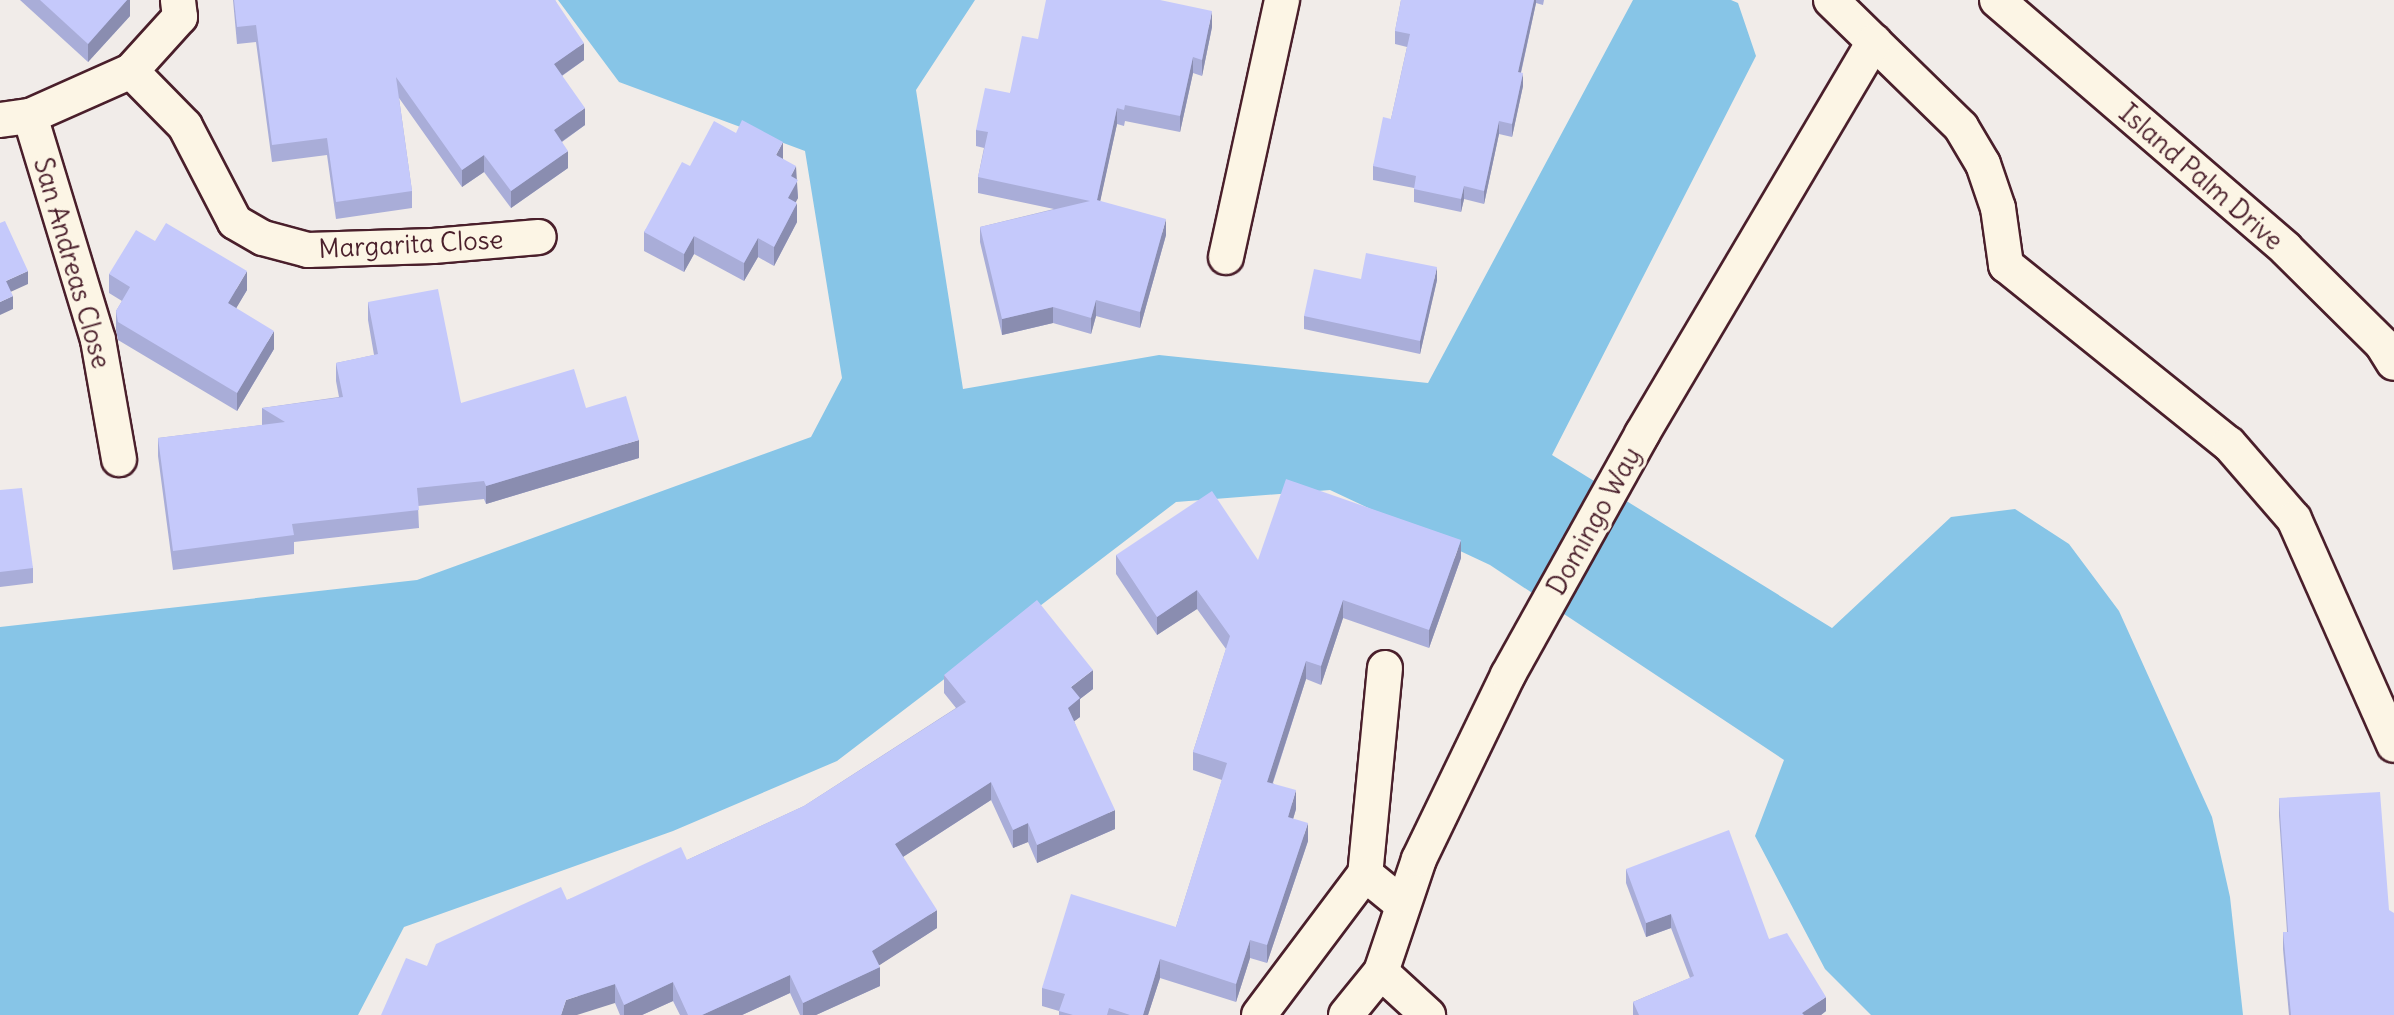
<!DOCTYPE html>
<style>
body{margin:0}
#map{position:relative;width:2394px;height:1015px;overflow:hidden;background:#f1ece9;font-family:Delius,sans-serif}
div>[style]{position:absolute}
.water>*{inset:0;background:#87c5e7}
.roads{filter:drop-shadow(2px 0 #4a1f2b) drop-shadow(-2px 0 #4a1f2b) drop-shadow(0 2px #4a1f2b) drop-shadow(0 -2px #4a1f2b)}
.street>*{height:34px;margin:-17px;padding:0 17px;transform-origin:17px;border-radius:17px;background:#fcf5e5}
.wall>*{inset:0;background:#a9add8}
.shaded-wall>*{inset:0;background:#8a8db0}
.building>*{inset:0;background:#c5c9fb}
span{translate:-50% -50%;white-space:nowrap;text-align:center;line-height:1.15;-webkit-text-stroke:6px #fcf5e5;paint-order:stroke}
.street-label{font-size:26px;color:#4a1f2b}
</style>
<div id="map">
<div class="water">
<div style="clip-path:polygon(558px 0,975px 0,916px 90px,963px 389px,1159px 355px,1428px 383px,1633px 0,1731px 0,1738px 3px,1756px 56px,1552px 455px,1832px 628px,1951px 517px,2015px 509px,2069px 544px,2119px 611px,2212px 817px,2230px 897px,2243px 1015px,1871px 1015px,1825px 969px,1755px 836px,1784px 760px,1490px 565px,1330px 490px,1176px 502px,837px 761px,673px 831px,404px 927px,358px 1015px,0 1015px,0 627px,417px 580px,811px 437px,842px 378px,805px 151px,619px 82px)"></div>
</div>
<div class="roads">
<div class="street">
<div style="left:1831px;top:0;width:182px;rotate:44.3deg"></div>
<div style="left:1961px;top:127px;width:43px;rotate:59.3deg"></div>
<div style="left:1983px;top:164px;width:46px;rotate:71.2deg"></div>
<div style="left:1998px;top:208px;width:58px;rotate:82deg"></div>
<div style="left:2006px;top:265px;width:286px;rotate:38.8deg"></div>
<div style="left:2229px;top:444px;width:99px;rotate:49.1deg"></div>
<div style="left:2294px;top:519px;width:247px;rotate:66.1deg"></div>
<div style="left:1997px;top:0;width:381px;rotate:40.7deg"></div>
<div style="left:2286px;top:249px;width:135px;rotate:44.7deg"></div>
<div style="left:2382px;top:344px;width:22px;rotate:58deg"></div>
<div style="left:131px;top:71px;width:77px;rotate:45.5deg"></div>
<div style="left:185px;top:126px;width:108px;rotate:62.5deg"></div>
<div style="left:235px;top:222px;width:32px;rotate:30deg"></div>
<div style="left:263px;top:238px;width:47px;rotate:14.9deg"></div>
<div style="left:308px;top:250px;width:125px;rotate:-1.8deg"></div>
<div style="left:433px;top:246px;width:106px;rotate:-4.9deg"></div>
<div style="left:30px;top:116px;width:234px;rotate:73.1deg"></div>
<div style="left:98px;top:340px;width:121px;rotate:80deg"></div>
<div style="left:0;top:120px;width:30px;rotate:-8deg"></div>
<div style="left:30px;top:116px;width:111px;rotate:-24deg"></div>
<div style="left:131px;top:71px;width:73px;rotate:-47.8deg"></div>
<div style="left:180px;top:17px;width:17px;rotate:-97deg"></div>
<div style="left:1226px;top:257px;width:263px;rotate:-77.7deg"></div>
<div style="left:1385px;top:668px;width:207px;rotate:95.5deg"></div>
<div style="left:1365px;top:874px;width:49px;rotate:39.2deg"></div>
<div style="left:1381px;top:972px;width:64px;rotate:42.5deg"></div>
<div style="left:1259px;top:1015px;width:176px;rotate:-53.1deg"></div>
<div style="left:1346px;top:1015px;width:55px;rotate:-50.9deg"></div>
<div style="left:1381px;top:972px;width:119px;rotate:-71.4deg"></div>
<div style="left:1419px;top:859px;width:204px;rotate:-64.2deg"></div>
<div style="left:1508px;top:675px;width:276px;rotate:-60.9deg"></div>
<div style="left:1642px;top:434px;width:456px;rotate:-59.4deg"></div>
</div>
</div>
<div class="wall">
<div style="clip-path:polygon(20px 0,130px 0,130px 16px,88px 62px)"></div>
<div style="clip-path:polygon(233px 0,555px 0,584px 60px,562px 76px,585px 125px,562px 142px,568px 168px,511px 208px,484px 172px,462px 187px,399px 98px,412px 191px,412px 208px,336px 219px,327px 155px,272px 162px,256px 42px,237px 44px)"></div>
<div style="clip-path:polygon(1401px 0,1544px 0,1543px 5px,1536px 3px,1521px 73px,1523px 86px,1512px 137px,1499px 134px,1484px 204px,1464px 199px,1461px 212px,1414px 202px,1414px 188px,1373px 180px,1373px 166px,1391px 119px,1407px 47px,1395px 44px,1395px 31px)"></div>
<div style="clip-path:polygon(1212px 27px,1202px 76px,1193px 73px,1180px 132px,1125px 121px,1124px 126px,1117px 124px,1100px 201px,1166px 235px,1140px 328px,1096px 316px,1091px 334px,1053px 323px,1002px 335px,980px 242px,980px 227px,1054px 209px,978px 193px,978px 177px,984px 148px,976px 146px,976px 130px,1010px 93px,1038px 39px)"></div>
<div style="clip-path:polygon(783px 159px,796px 179px,798px 198px,795px 202px,797px 222px,774px 266px,758px 257px,744px 281px,694px 254px,684px 272px,644px 251px,644px 232px,690px 166px)"></div>
<div style="clip-path:polygon(109px 274px,247px 290px,236px 308px,274px 349px,237px 411px,118px 340px,116px 330px,116px 311px,122px 301px,109px 293px)"></div>
<div style="clip-path:polygon(1361px 279px,1437px 280px,1420px 354px,1304px 329px,1304px 316px)"></div>
<div style="clip-path:polygon(368px 302px,461px 403px,586px 408px,639px 458px,486px 504px,484px 499px,418px 506px,419px 528px,294px 542px,294px 554px,173px 570px,158px 456px,158px 438px,262px 425px,262px 408px,339px 397px,336px 381px,336px 363px,374px 355px,368px 320px)"></div>
<div style="clip-path:polygon(0 490px,33px 568px,33px 583px,0 587px)"></div>
<div style="clip-path:polygon(1116px 555px,1258px 560px,1461px 558px,1429px 648px,1343px 618px,1321px 685px,1306px 679px,1273px 783px,1296px 809px,1293px 819px,1308px 841px,1267px 963px,1250px 958px,1236px 1002px,1160px 978px,1148px 1015px,1059px 1015px,1059px 1011px,1042px 1006px,1042px 988px,1176px 927px,1222px 780px,1193px 770px,1193px 752px,1226px 649px,1197px 609px,1157px 635px,1116px 574px)"></div>
<div style="clip-path:polygon(944px 675px,1093px 689px,1080px 699px,1080px 717px,1074px 721px,1115px 829px,1037px 863px,1028px 842px,1013px 848px,991px 800px,903px 857px,937px 928px,879px 965px,880px 986px,816px 1015px,800px 1015px,790px 993px,742px 1015px,680px 1015px,673px 1001px,642px 1015px,620px 1015px,615px 1003px,427px 966px,567px 900px,687px 860px,804px 806px,956px 708px,944px 693px)"></div>
<div style="clip-path:polygon(2279px 798px,2389px 910px,2394px 1015px,2289px 1015px,2283px 949px,2283px 932px,2287px 932px,2279px 816px)"></div>
<div style="clip-path:polygon(1626px 869px,1769px 939px,1826px 1011px,1821px 1015px,1633px 1015px,1633px 1002px,1690px 978px,1671px 928px,1646px 937px,1626px 883px)"></div>
</div>
<div class="shaded-wall">
<div style="clip-path:polygon(127px 0,130px 0,130px 16px,88px 62px,88px 44px)"></div>
<div style="clip-path:polygon(1534px 0,1536px 0,1536px 3px,1518px 85px,1518px 72px)"></div>
<div style="clip-path:polygon(1212px 11px,1212px 27px,1202px 76px,1202px 60px)"></div>
<div style="clip-path:polygon(584px 43px,584px 60px,554px 81px,554px 64px)"></div>
<div style="clip-path:polygon(1193px 57px,1193px 73px,1180px 132px,1180px 116px)"></div>
<div style="clip-path:polygon(1523px 73px,1523px 86px,1512px 137px,1512px 124px)"></div>
<div style="clip-path:polygon(585px 108px,585px 125px,554px 147px,554px 130px)"></div>
<div style="clip-path:polygon(1117px 108px,1117px 124px,1097px 216px,1097px 200px)"></div>
<div style="clip-path:polygon(1499px 121px,1499px 134px,1484px 204px,1484px 191px)"></div>
<div style="clip-path:polygon(783px 142px,783px 161px,776px 155px)"></div>
<div style="clip-path:polygon(568px 151px,568px 168px,511px 208px,511px 191px)"></div>
<div style="clip-path:polygon(484px 155px,484px 172px,462px 187px,462px 170px)"></div>
<div style="clip-path:polygon(796px 166px,798px 198px,788px 217px,788px 198px,791px 176px)"></div>
<div style="clip-path:polygon(1464px 186px,1464px 199px,1461px 212px,1461px 199px)"></div>
<div style="clip-path:polygon(797px 203px,797px 222px,774px 266px,774px 247px)"></div>
<div style="clip-path:polygon(1166px 219px,1166px 235px,1140px 328px,1140px 312px)"></div>
<div style="clip-path:polygon(694px 236px,694px 254px,684px 272px,684px 254px)"></div>
<div style="clip-path:polygon(758px 238px,758px 257px,744px 281px,744px 263px)"></div>
<div style="clip-path:polygon(1437px 267px,1437px 280px,1420px 354px,1420px 341px)"></div>
<div style="clip-path:polygon(28px 271px,28px 284px,6px 294px,6px 281px)"></div>
<div style="clip-path:polygon(247px 271px,247px 290px,228px 322px,228px 303px)"></div>
<div style="clip-path:polygon(13px 296px,13px 309px,0 315px,0 302px)"></div>
<div style="clip-path:polygon(1096px 300px,1096px 316px,1091px 334px,1091px 318px)"></div>
<div style="clip-path:polygon(1053px 307px,1053px 323px,1002px 335px,1002px 319px)"></div>
<div style="clip-path:polygon(274px 331px,274px 349px,237px 411px,237px 393px)"></div>
<div style="clip-path:polygon(639px 440px,639px 458px,486px 504px,486px 486px)"></div>
<div style="clip-path:polygon(1461px 540px,1461px 558px,1429px 648px,1429px 630px)"></div>
<div style="clip-path:polygon(1197px 590px,1197px 609px,1157px 635px,1157px 617px)"></div>
<div style="clip-path:polygon(1343px 600px,1343px 618px,1321px 685px,1321px 666px)"></div>
<div style="clip-path:polygon(1306px 661px,1306px 679px,1267px 800px,1267px 782px)"></div>
<div style="clip-path:polygon(1093px 670px,1093px 689px,1080px 699px,1080px 717px,1068px 726px,1068px 708px,1071px 687px)"></div>
<div style="clip-path:polygon(991px 782px,991px 800px,895px 862px,895px 844px)"></div>
<div style="clip-path:polygon(1296px 790px,1296px 809px,1288px 836px,1288px 817px)"></div>
<div style="clip-path:polygon(1115px 810px,1115px 829px,1037px 863px,1037px 845px)"></div>
<div style="clip-path:polygon(1028px 823px,1028px 842px,1013px 848px,1013px 830px)"></div>
<div style="clip-path:polygon(1308px 823px,1308px 841px,1267px 963px,1267px 945px)"></div>
<div style="clip-path:polygon(937px 910px,937px 928px,872px 970px,872px 951px)"></div>
<div style="clip-path:polygon(1671px 914px,1671px 928px,1646px 937px,1646px 923px)"></div>
<div style="clip-path:polygon(1250px 940px,1250px 958px,1236px 1002px,1236px 984px)"></div>
<div style="clip-path:polygon(1160px 959px,1160px 978px,1148px 1015px,1143px 1015px)"></div>
<div style="clip-path:polygon(880px 967px,880px 986px,816px 1015px,803px 1015px,803px 1003px)"></div>
<div style="clip-path:polygon(790px 975px,790px 993px,742px 1015px,702px 1015px)"></div>
<div style="clip-path:polygon(673px 982px,673px 1001px,642px 1015px,624px 1015px,624px 1005px)"></div>
<div style="clip-path:polygon(615px 984px,615px 1003px,577px 1015px,561px 1015px,566px 1000px)"></div>
<div style="clip-path:polygon(1826px 997px,1826px 1011px,1821px 1015px,1802px 1015px,1802px 1013px)"></div>
</div>
<div class="building">
<div style="clip-path:polygon(40px 0,127px 0,88px 44px)"></div>
<div style="clip-path:polygon(234px 0,555px 0,584px 43px,554px 64px,585px 108px,554px 130px,568px 151px,511px 191px,484px 155px,462px 170px,396px 77px,412px 191px,336px 202px,327px 138px,272px 145px,256px 25px,237px 27px)"></div>
<div style="clip-path:polygon(1046px 0,1160px 0,1212px 11px,1202px 60px,1193px 57px,1180px 116px,1125px 105px,1124px 110px,1117px 108px,1097px 200px,1166px 219px,1140px 312px,1096px 300px,1091px 318px,1053px 307px,1002px 319px,980px 227px,1090px 201px,978px 177px,988px 132px,976px 130px,985px 88px,1010px 93px,1022px 36px,1038px 39px)"></div>
<div style="clip-path:polygon(1401px 0,1534px 0,1518px 72px,1523px 73px,1512px 124px,1499px 121px,1484px 191px,1464px 186px,1461px 199px,1414px 189px,1416px 176px,1373px 166px,1383px 117px,1391px 119px,1410px 34px,1395px 31px)"></div>
<div style="clip-path:polygon(742px 120px,783px 142px,776px 155px,796px 166px,791px 176px,798px 180px,788px 198px,797px 203px,774px 247px,758px 238px,744px 263px,694px 236px,684px 254px,644px 232px,682px 162px,690px 166px,714px 121px,736px 133px)"></div>
<div style="clip-path:polygon(5px 221px,28px 271px,6px 281px,13px 296px,0 302px,0 223px)"></div>
<div style="clip-path:polygon(166px 223px,247px 271px,228px 303px,274px 331px,237px 393px,118px 322px,116px 311px,130px 287px,109px 274px,136px 230px,155px 241px)"></div>
<div style="clip-path:polygon(1366px 253px,1437px 267px,1420px 341px,1304px 316px,1314px 269px,1361px 279px)"></div>
<div style="clip-path:polygon(438px 289px,461px 403px,574px 369px,586px 408px,626px 396px,639px 440px,486px 486px,484px 481px,417px 488px,419px 510px,292px 524px,294px 535px,173px 551px,158px 438px,285px 422px,262px 408px,343px 397px,336px 363px,378px 354px,368px 302px)"></div>
<div style="clip-path:polygon(1286px 479px,1461px 540px,1429px 630px,1343px 600px,1321px 666px,1306px 661px,1267px 782px,1296px 790px,1288px 817px,1308px 823px,1267px 945px,1250px 940px,1236px 984px,1160px 959px,1143px 1015px,1130px 1015px,1109px 1008px,1107px 1015px,1073px 1015px,1059px 1011px,1065px 994px,1042px 988px,1071px 894px,1176px 927px,1227px 763px,1193px 752px,1230px 636px,1197px 590px,1157px 617px,1116px 555px,1212px 491px,1258px 560px)"></div>
<div style="clip-path:polygon(22px 488px,33px 568px,0 572px,0 490px)"></div>
<div style="clip-path:polygon(1037px 600px,1093px 670px,1071px 687px,1080px 698px,1068px 708px,1115px 810px,1037px 845px,1028px 823px,1013px 830px,991px 782px,895px 844px,937px 910px,872px 951px,880px 967px,803px 1003px,790px 975px,702px 1015px,688px 1015px,673px 982px,624px 1005px,615px 984px,566px 1000px,561px 1015px,381px 1015px,406px 958px,427px 966px,436px 944px,561px 887px,567px 900px,681px 847px,687px 860px,804px 806px,966px 702px,944px 675px)"></div>
<div style="clip-path:polygon(2380px 792px,2389px 910px,2394px 913px,2394px 1015px,2291px 1015px,2283px 932px,2288px 932px,2279px 798px)"></div>
<div style="clip-path:polygon(1729px 830px,1769px 939px,1787px 933px,1826px 997px,1802px 1013px,1804px 1015px,1639px 1015px,1633px 1002px,1694px 976px,1671px 914px,1646px 923px,1626px 869px)"></div>
</div>
<div class="street-label">
<span style="left:2201px;top:177px;rotate:41deg">Island Palm Drive</span>
<span style="left:411px;top:244px;rotate:-3deg">Margarita Close</span>
<span style="left:72px;top:263px;rotate:74deg">San Andreas Close</span>
<span style="left:1594px;top:521px;rotate:-61deg">Domingo Way</span>
</div>
</div>
